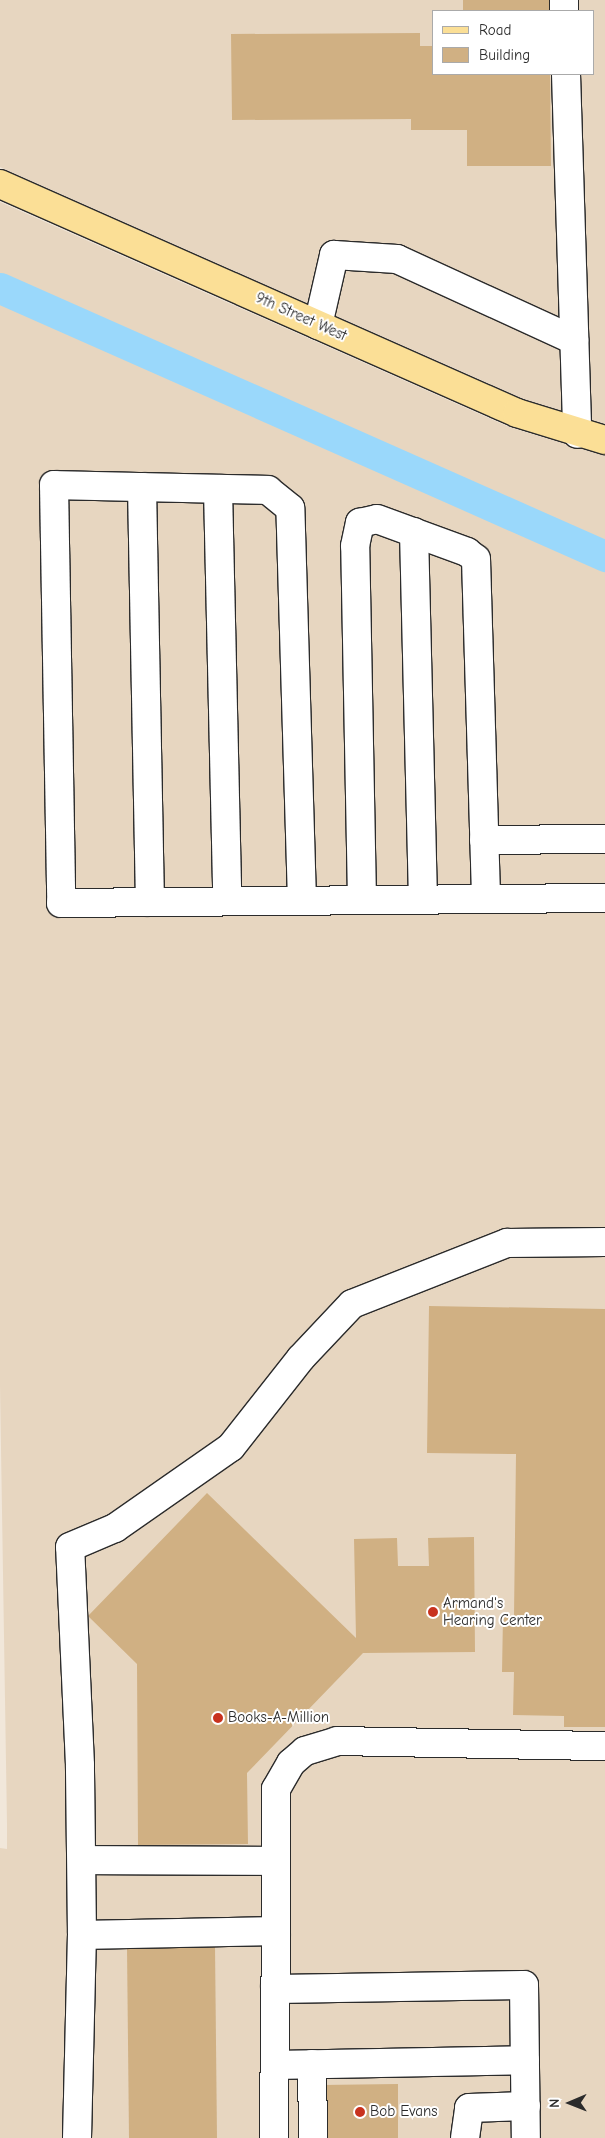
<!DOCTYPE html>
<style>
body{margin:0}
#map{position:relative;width:605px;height:2138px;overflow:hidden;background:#f1e7da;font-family:"Comic Neue",sans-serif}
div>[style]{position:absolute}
.built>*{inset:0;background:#e7d6c0}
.canal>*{height:31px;margin:-15.5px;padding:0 15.5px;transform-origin:15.5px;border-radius:15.5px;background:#9ad8fb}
.building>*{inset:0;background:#d0b083}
.roads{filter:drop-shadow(1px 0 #2b2b2b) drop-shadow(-1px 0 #2b2b2b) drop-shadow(0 1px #2b2b2b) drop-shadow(0 -1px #2b2b2b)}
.minor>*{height:28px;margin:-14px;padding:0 14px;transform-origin:14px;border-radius:14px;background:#fff}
.major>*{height:28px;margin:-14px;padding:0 14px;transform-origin:14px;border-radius:14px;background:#fbdf96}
.dots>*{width:14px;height:14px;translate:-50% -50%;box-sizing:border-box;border:2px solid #fff;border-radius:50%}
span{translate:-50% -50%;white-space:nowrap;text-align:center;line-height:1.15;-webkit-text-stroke:4px #fff;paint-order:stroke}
.street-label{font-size:15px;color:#2b2b2b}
.poi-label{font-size:15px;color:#2b2b2b}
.left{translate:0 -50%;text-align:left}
.legend{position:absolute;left:432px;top:10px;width:162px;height:65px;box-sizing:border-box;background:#fff;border:1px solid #aaa;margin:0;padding:6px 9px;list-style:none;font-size:15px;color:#2b2b2b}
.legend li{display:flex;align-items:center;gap:10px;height:25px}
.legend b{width:25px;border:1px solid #aaa}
.north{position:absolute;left:545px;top:2078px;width:50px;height:50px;-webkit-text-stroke:4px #fff;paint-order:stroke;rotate:269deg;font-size:14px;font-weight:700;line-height:20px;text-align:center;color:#2b2b2b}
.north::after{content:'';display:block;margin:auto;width:18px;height:22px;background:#2b2b2b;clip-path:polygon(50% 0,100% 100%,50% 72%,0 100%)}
</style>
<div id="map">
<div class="built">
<div style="clip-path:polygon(evenodd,0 0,605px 0,605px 424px,524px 399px,0 167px,0 0,434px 11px,594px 11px,594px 74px,434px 74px,434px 11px)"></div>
<div style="clip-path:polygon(0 202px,509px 427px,605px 456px,605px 2138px,0 2138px,0 1848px,7px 1849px,7px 1825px,0 1385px)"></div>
</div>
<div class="canal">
<div style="left:0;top:288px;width:662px;rotate:23.89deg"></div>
</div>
<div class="building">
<div style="clip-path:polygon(463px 0,549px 0,549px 11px,463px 11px)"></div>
<div style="clip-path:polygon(420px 33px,420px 46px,434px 46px,434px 74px,550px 74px,551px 166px,467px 166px,467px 130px,411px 130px,411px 119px,232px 120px,231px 34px)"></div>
<div style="clip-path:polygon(429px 1306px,605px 1309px,605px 1727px,564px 1727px,564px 1716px,513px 1715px,514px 1672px,502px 1672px,503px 1616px,514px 1616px,516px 1454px,427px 1453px)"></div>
<div style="clip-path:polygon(207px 1493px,356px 1638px,354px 1539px,397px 1538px,398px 1566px,429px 1566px,428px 1538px,474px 1537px,475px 1652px,363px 1653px,247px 1773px,248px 1844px,138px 1845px,137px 1664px,88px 1616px)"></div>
<div style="clip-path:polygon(215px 1946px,217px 2138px,129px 2138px,127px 1947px)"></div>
<div style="clip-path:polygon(398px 2084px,398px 2138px,322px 2138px,321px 2085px)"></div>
</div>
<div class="roads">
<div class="minor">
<div style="left:564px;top:0;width:11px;rotate:90deg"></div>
<div style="left:566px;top:74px;width:360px;rotate:88.2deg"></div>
<div style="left:318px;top:325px;width:72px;rotate:-77.1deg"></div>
<div style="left:334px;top:255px;width:63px;rotate:3.6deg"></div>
<div style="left:397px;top:259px;width:195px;rotate:24.6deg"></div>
<div style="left:142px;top:487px;width:415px;rotate:88.9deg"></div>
<div style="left:218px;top:489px;width:412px;rotate:88.7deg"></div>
<div style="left:414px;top:532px;width:367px;rotate:88.6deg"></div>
<div style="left:484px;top:840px;width:121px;rotate:-0.5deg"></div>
<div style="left:362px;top:900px;width:354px;rotate:-91.1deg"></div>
<div style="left:355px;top:546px;width:24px;rotate:-78deg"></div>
<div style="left:360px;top:523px;width:17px;rotate:-13deg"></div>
<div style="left:377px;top:519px;width:96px;rotate:20.1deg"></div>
<div style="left:467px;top:552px;width:11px;rotate:38deg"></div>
<div style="left:476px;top:559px;width:340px;rotate:88.3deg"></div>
<div style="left:302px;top:901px;width:393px;rotate:-91.7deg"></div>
<div style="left:290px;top:508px;width:28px;rotate:-141deg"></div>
<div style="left:268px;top:490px;width:214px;rotate:-178.7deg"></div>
<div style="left:54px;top:485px;width:418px;rotate:89deg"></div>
<div style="left:61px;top:903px;width:544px;rotate:-0.53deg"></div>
<div style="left:82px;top:1860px;width:194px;rotate:0.3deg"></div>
<div style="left:276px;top:1931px;width:142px;rotate:-90deg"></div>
<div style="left:276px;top:1789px;width:30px;rotate:-60deg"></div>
<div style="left:291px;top:1763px;width:18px;rotate:-41deg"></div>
<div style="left:305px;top:1751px;width:34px;rotate:-17deg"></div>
<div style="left:337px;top:1741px;width:268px;rotate:1.1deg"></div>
<div style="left:82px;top:1935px;width:170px;rotate:-90.7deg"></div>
<div style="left:80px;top:1765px;width:218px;rotate:-92.6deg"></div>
<div style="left:70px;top:1547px;width:49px;rotate:-22.9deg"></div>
<div style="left:115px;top:1528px;width:141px;rotate:-34.9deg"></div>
<div style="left:231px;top:1447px;width:113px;rotate:-51.8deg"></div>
<div style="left:301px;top:1358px;width:74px;rotate:-46.6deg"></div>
<div style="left:352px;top:1304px;width:167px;rotate:-21.5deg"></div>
<div style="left:507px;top:1243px;width:98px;rotate:-0.6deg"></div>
<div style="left:275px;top:1989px;width:249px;rotate:-0.9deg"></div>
<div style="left:524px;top:1985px;width:153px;rotate:89.3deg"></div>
<div style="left:312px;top:2064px;width:74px;rotate:89.2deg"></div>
<div style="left:275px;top:2065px;width:250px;rotate:-1.1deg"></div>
<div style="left:77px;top:2138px;width:203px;rotate:-88.6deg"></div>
<div style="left:82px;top:1935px;width:194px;rotate:-1.2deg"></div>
<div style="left:276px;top:1931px;width:207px;rotate:90.6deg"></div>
<div style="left:465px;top:2138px;width:30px;rotate:-82deg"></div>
<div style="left:469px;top:2108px;width:57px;rotate:-2deg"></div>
</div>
<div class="major">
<div style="left:0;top:184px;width:565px;rotate:23.89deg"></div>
<div style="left:517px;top:413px;width:92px;rotate:17.1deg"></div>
</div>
</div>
<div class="dots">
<div style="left:433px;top:1612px;background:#c8321e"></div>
<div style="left:218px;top:1718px;background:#c8321e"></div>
<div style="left:360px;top:2112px;background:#c8321e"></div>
</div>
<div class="street-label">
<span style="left:301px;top:317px;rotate:24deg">9th Street West</span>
</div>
<div class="poi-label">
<span class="left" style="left:443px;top:1612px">Armand's<br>Hearing Center</span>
<span class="left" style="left:228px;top:1718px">Books-A-Million</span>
<span class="left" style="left:370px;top:2112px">Bob Evans</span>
</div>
<ul class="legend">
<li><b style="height:6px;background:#fbdf96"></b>Road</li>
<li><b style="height:14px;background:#d0b083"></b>Building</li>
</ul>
<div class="north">N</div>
</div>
